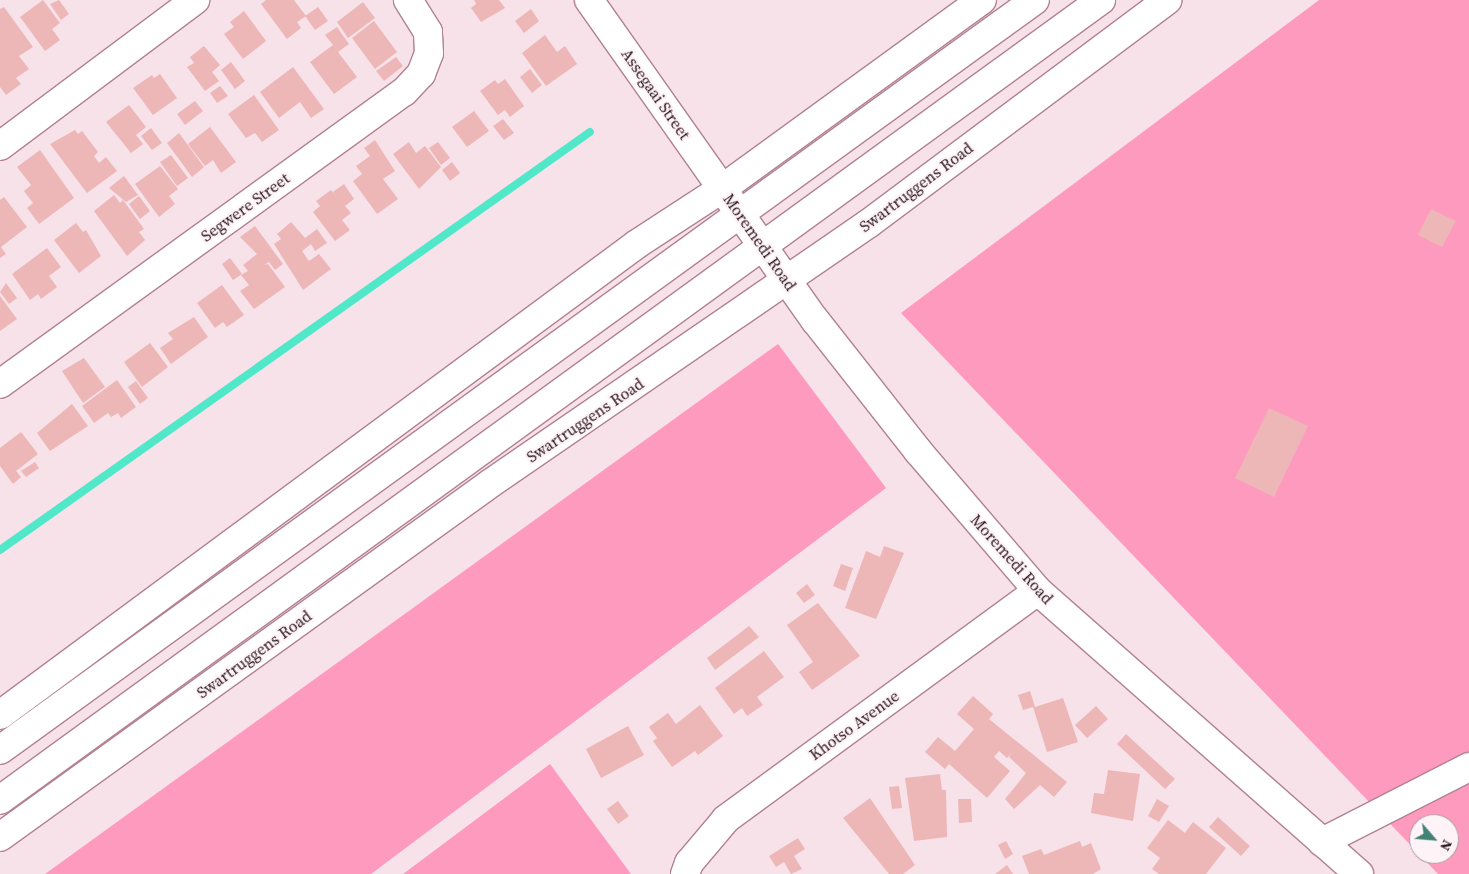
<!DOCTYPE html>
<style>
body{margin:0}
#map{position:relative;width:1469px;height:874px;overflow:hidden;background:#f8e2e9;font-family:"Source Serif 4",serif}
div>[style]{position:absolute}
.green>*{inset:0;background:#fe9abe}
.stream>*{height:8px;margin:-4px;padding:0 4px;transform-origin:4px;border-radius:4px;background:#51e8ca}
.building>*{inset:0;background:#edb6b7}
.roads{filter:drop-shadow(1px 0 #b28191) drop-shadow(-1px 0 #b28191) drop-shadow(0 1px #b28191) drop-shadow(0 -1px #b28191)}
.minor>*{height:28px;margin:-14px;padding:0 14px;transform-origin:14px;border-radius:14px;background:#fff}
.major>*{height:28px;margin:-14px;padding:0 14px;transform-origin:14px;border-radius:14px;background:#fff}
span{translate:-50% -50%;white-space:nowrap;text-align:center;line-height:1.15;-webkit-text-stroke:4.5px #fef3f6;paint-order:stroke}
.street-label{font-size:16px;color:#27141b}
.north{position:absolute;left:1409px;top:814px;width:50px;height:50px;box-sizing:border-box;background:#fef3f6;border:1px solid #a89a9e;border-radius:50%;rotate:117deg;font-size:14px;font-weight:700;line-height:20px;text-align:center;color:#27141b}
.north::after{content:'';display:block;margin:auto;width:18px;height:22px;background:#418375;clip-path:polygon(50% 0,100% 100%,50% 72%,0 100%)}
</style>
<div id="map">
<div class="green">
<div style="clip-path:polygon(1319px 0,1469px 0,1469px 874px,1438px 874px,1419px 854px,1449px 854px,1449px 824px,1419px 824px,1419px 854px,901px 313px)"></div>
<div style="clip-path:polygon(778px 344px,886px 488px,371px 874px,45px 874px)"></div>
<div style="clip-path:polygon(550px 764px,631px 874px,403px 874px)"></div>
</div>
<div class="stream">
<div style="left:0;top:550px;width:723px;rotate:-35.32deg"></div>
</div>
<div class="building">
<div style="clip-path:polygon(43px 0,60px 23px,52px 29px,60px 40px,45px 51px,20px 17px)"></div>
<div style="clip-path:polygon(59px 0,69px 14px,61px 20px,50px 4px)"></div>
<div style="clip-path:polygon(266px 0,294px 0,306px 16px,297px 22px,301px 28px,287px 39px,261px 4px)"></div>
<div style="clip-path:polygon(474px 0,499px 0,505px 8px,481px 22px,471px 8px,476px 4px)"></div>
<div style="clip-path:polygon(363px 2px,375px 18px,348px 38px,337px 22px)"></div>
<div style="clip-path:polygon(4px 7px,33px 47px,19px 56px,29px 69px,16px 78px,21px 84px,6px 95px,0 87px,0 9px)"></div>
<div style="clip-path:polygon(318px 7px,328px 21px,315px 30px,305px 16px)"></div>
<div style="clip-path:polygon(531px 9px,539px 21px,524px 33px,515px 21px)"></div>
<div style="clip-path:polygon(244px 11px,266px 41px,243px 59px,224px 34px,234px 27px,230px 22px)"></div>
<div style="clip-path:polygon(374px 21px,397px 52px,375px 69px,352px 38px)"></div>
<div style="clip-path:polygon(337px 27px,349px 44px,338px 52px,357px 77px,334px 94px,310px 62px,333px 45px,325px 35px)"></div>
<div style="clip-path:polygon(545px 35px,557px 52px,565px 46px,577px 64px,546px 86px,522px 53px)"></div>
<div style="clip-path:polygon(204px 46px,220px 65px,212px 72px,219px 81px,205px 91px,187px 67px,194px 63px,190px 57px)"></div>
<div style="clip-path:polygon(396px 57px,403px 66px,384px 81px,376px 71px)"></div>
<div style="clip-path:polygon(231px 62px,245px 81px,235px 89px,221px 70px)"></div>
<div style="clip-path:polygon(293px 67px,324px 109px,311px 118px,300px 102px,279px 118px,260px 92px)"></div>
<div style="clip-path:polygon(530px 69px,542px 85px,532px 93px,520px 77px)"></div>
<div style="clip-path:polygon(160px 74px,177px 98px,153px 115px,133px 88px,152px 75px,154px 78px)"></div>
<div style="clip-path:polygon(505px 79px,524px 106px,510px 117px,505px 110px,498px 115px,480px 91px,495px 80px,498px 84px)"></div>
<div style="clip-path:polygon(220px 86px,228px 96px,217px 103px,210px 93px)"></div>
<div style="clip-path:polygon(254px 95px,279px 130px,262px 142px,255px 133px,246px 138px,228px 114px)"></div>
<div style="clip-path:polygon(195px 101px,203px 111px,185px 125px,177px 114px)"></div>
<div style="clip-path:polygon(129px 105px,146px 127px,136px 135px,143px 144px,131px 153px,106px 122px)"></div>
<div style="clip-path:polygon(474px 111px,489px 131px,467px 147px,452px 127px)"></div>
<div style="clip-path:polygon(503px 119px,514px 133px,504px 140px,493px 126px)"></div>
<div style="clip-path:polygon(210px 127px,236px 162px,221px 173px,213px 160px,205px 166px,188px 144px)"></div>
<div style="clip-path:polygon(151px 128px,162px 143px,152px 150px,141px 136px)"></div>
<div style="clip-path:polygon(75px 130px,78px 134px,82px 131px,98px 152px,94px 156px,99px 163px,106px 157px,117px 171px,87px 193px,50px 144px)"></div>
<div style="clip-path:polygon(179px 133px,204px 167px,192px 177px,167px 143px)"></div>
<div style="clip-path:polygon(375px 140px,395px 171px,383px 179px,398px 199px,377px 214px,353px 181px,362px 174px,356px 166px,370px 156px,364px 148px)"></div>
<div style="clip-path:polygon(409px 142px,416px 153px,425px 146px,441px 167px,419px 189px,393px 154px)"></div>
<div style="clip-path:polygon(438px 142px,450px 158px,441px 165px,429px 148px)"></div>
<div style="clip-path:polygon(40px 150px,74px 198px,39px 224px,27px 208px,33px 203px,24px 191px,31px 185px,17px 167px)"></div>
<div style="clip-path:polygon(171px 155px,188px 178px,177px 186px,160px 162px)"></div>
<div style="clip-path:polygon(452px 162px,460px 173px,450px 181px,442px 170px)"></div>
<div style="clip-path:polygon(160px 166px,178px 189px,169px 196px,175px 204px,159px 217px,135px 184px)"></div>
<div style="clip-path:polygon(124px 176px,138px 195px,126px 202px,109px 188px)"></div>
<div style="clip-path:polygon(344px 184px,354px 199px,345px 206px,351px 213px,342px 220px,350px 230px,335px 241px,313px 212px,320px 206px,316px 201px,331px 190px,340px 201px,333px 192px)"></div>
<div style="clip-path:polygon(114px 195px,120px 203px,123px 200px,144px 229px,139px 232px,145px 240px,127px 256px,94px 211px)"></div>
<div style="clip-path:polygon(139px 196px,150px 211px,140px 219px,129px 204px)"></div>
<div style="clip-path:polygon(4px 197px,27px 227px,1px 247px,6px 254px,0 258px,0 200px)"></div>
<div style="clip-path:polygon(1431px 209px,1456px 221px,1442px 247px,1418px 235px)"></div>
<div style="clip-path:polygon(291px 222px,305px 238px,317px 229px,327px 243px,315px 251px,311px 244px,302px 251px,309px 261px,319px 254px,331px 269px,303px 290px,274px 244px,281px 239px,277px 234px)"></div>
<div style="clip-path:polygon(76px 223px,83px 232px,86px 230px,101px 256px,79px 273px,54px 240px)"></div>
<div style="clip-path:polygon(255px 226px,283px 264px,275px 270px,269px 262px,264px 265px,268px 264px,285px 287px,254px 309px,240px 291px,249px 285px,241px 275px,248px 271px,243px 265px,257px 254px,240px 237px)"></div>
<div style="clip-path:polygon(47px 248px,61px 267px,49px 276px,57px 287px,41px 299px,38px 294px,30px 300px,12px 274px)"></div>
<div style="clip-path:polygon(230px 258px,242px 274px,233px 280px,222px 264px)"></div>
<div style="clip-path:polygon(6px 283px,17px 298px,9px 304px,0 292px)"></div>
<div style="clip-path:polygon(222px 285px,244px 315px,227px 327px,223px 322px,215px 328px,197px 303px)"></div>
<div style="clip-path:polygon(0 296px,17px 319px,0 331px)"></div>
<div style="clip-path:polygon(194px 317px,208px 337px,171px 364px,160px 348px,173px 339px,168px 333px)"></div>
<div style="clip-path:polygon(150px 343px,168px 367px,142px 387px,124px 362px)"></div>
<div style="clip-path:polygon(84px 358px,105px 387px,83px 403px,62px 371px)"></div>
<div style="clip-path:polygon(117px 380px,136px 407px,121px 418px,118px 413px,111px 417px,108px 413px,94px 423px,82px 406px)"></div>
<div style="clip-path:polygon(136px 381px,148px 398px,140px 404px,128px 387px)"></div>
<div style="clip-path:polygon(72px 404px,88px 426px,50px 451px,37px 433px)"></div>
<div style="clip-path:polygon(1269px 408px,1308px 426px,1274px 497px,1235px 478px)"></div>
<div style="clip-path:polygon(21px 432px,38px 454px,16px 471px,21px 477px,13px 484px,0 466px,0 448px)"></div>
<div style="clip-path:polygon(35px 462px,39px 468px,26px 477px,21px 471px)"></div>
<div style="clip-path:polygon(884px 546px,904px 553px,876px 619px,845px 608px,866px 551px,880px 557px)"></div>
<div style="clip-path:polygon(841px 564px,853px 568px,845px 591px,833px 586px)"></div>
<div style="clip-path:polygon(807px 584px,815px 595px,804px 603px,796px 593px)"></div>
<div style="clip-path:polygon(818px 603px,860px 656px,812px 690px,799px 672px,813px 662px,787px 625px)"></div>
<div style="clip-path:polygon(749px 626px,759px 637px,715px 670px,707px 658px)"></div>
<div style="clip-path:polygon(764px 651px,784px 677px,757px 697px,763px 705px,747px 716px,742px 708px,734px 714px,715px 688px)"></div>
<div style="clip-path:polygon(1030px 691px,1035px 707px,1063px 698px,1078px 742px,1047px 752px,1033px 707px,1023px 710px,1018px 695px)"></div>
<div style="clip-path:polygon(973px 696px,993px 714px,989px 719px,1067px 782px,1054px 797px,1040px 785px,1014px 809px,1005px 799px,1026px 773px,1009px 757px,1013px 752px,1007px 758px,999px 751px,994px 757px,1010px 771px,987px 798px,949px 764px,945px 769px,925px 752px,938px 737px,955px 751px,974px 729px,957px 714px)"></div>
<div style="clip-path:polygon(700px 705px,723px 736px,698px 755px,695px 751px,672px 767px,653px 741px,657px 738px,649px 727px,668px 713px,676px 724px)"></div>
<div style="clip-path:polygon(1096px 706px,1108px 719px,1087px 738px,1075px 725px)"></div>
<div style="clip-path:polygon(628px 726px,644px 755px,601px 778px,586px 749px)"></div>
<div style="clip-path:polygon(1126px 734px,1175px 779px,1165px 789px,1117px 744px)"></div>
<div style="clip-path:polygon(1108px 770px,1140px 774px,1133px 821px,1091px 813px,1094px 793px,1104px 794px)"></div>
<div style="clip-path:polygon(940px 774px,942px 790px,946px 790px,947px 837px,914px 841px,905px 778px)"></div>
<div style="clip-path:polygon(899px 786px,902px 808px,892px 809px,889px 787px)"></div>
<div style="clip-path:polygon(870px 798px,915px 865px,903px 874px,889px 874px,843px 818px)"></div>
<div style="clip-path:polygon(958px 799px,971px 799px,972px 822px,959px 823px)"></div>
<div style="clip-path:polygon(1157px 799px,1169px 806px,1159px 822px,1148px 816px)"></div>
<div style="clip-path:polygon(618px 801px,629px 816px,618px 824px,607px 809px)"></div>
<div style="clip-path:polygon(1218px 817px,1250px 846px,1241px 856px,1209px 827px)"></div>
<div style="clip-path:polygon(1168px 820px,1185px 833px,1193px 822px,1226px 848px,1206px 874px,1159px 874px,1152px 869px,1160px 858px,1147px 848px)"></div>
<div style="clip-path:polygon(798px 838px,805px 849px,794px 856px,802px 869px,791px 874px,784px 862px,776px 867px,769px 856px)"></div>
<div style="clip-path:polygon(1006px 841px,1013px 854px,1005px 859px,998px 845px)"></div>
<div style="clip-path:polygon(1080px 841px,1082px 847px,1091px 843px,1101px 869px,1093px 874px,1029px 874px,1022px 856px,1041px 849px,1044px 855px)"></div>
<div style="clip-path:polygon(1007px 865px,1013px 874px,995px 874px)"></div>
</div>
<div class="roads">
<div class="minor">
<div style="left:589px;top:0;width:392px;rotate:54.8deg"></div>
<div style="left:815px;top:320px;width:167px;rotate:51.8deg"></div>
<div style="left:918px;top:451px;width:184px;rotate:49.4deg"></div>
<div style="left:1038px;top:591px;width:428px;rotate:41.4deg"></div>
<div style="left:0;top:146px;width:244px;rotate:-36.8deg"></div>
<div style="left:0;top:384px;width:498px;rotate:-35.9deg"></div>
<div style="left:404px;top:92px;width:25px;rotate:-47deg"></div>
<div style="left:421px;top:74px;width:22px;rotate:-69deg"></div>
<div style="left:429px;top:53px;width:21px;rotate:-93deg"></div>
<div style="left:428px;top:32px;width:38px;rotate:-122deg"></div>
<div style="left:0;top:750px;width:1278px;rotate:-35.93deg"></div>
<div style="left:0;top:800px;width:1361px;rotate:-36deg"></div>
<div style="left:1322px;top:842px;width:165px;rotate:-27deg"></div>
<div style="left:685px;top:874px;width:12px;rotate:-70deg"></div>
<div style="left:689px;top:863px;width:57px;rotate:-49.9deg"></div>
<div style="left:726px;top:819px;width:386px;rotate:-36.2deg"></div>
</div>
<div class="major">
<div style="left:0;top:715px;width:792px;rotate:-36.48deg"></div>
<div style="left:637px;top:244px;width:103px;rotate:-33.1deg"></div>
<div style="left:723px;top:188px;width:320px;rotate:-36deg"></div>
<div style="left:0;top:837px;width:605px;rotate:-35.79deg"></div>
<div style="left:491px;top:483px;width:457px;rotate:-34.5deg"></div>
<div style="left:868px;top:224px;width:374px;rotate:-36.8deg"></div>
</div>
</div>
<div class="street-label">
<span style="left:656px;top:94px;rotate:55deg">Assegaai Street</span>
<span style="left:916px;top:187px;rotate:-37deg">Swartruggens Road</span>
<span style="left:245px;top:207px;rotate:-36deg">Segwere Street</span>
<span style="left:760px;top:242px;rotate:55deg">Moremedi Road</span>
<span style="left:585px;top:420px;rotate:-34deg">Swartruggens Road</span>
<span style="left:1012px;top:559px;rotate:48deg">Moremedi Road</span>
<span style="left:254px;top:654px;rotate:-36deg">Swartruggens Road</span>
<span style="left:854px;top:725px;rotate:-36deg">Khotso Avenue</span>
</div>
<div class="north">N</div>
</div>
